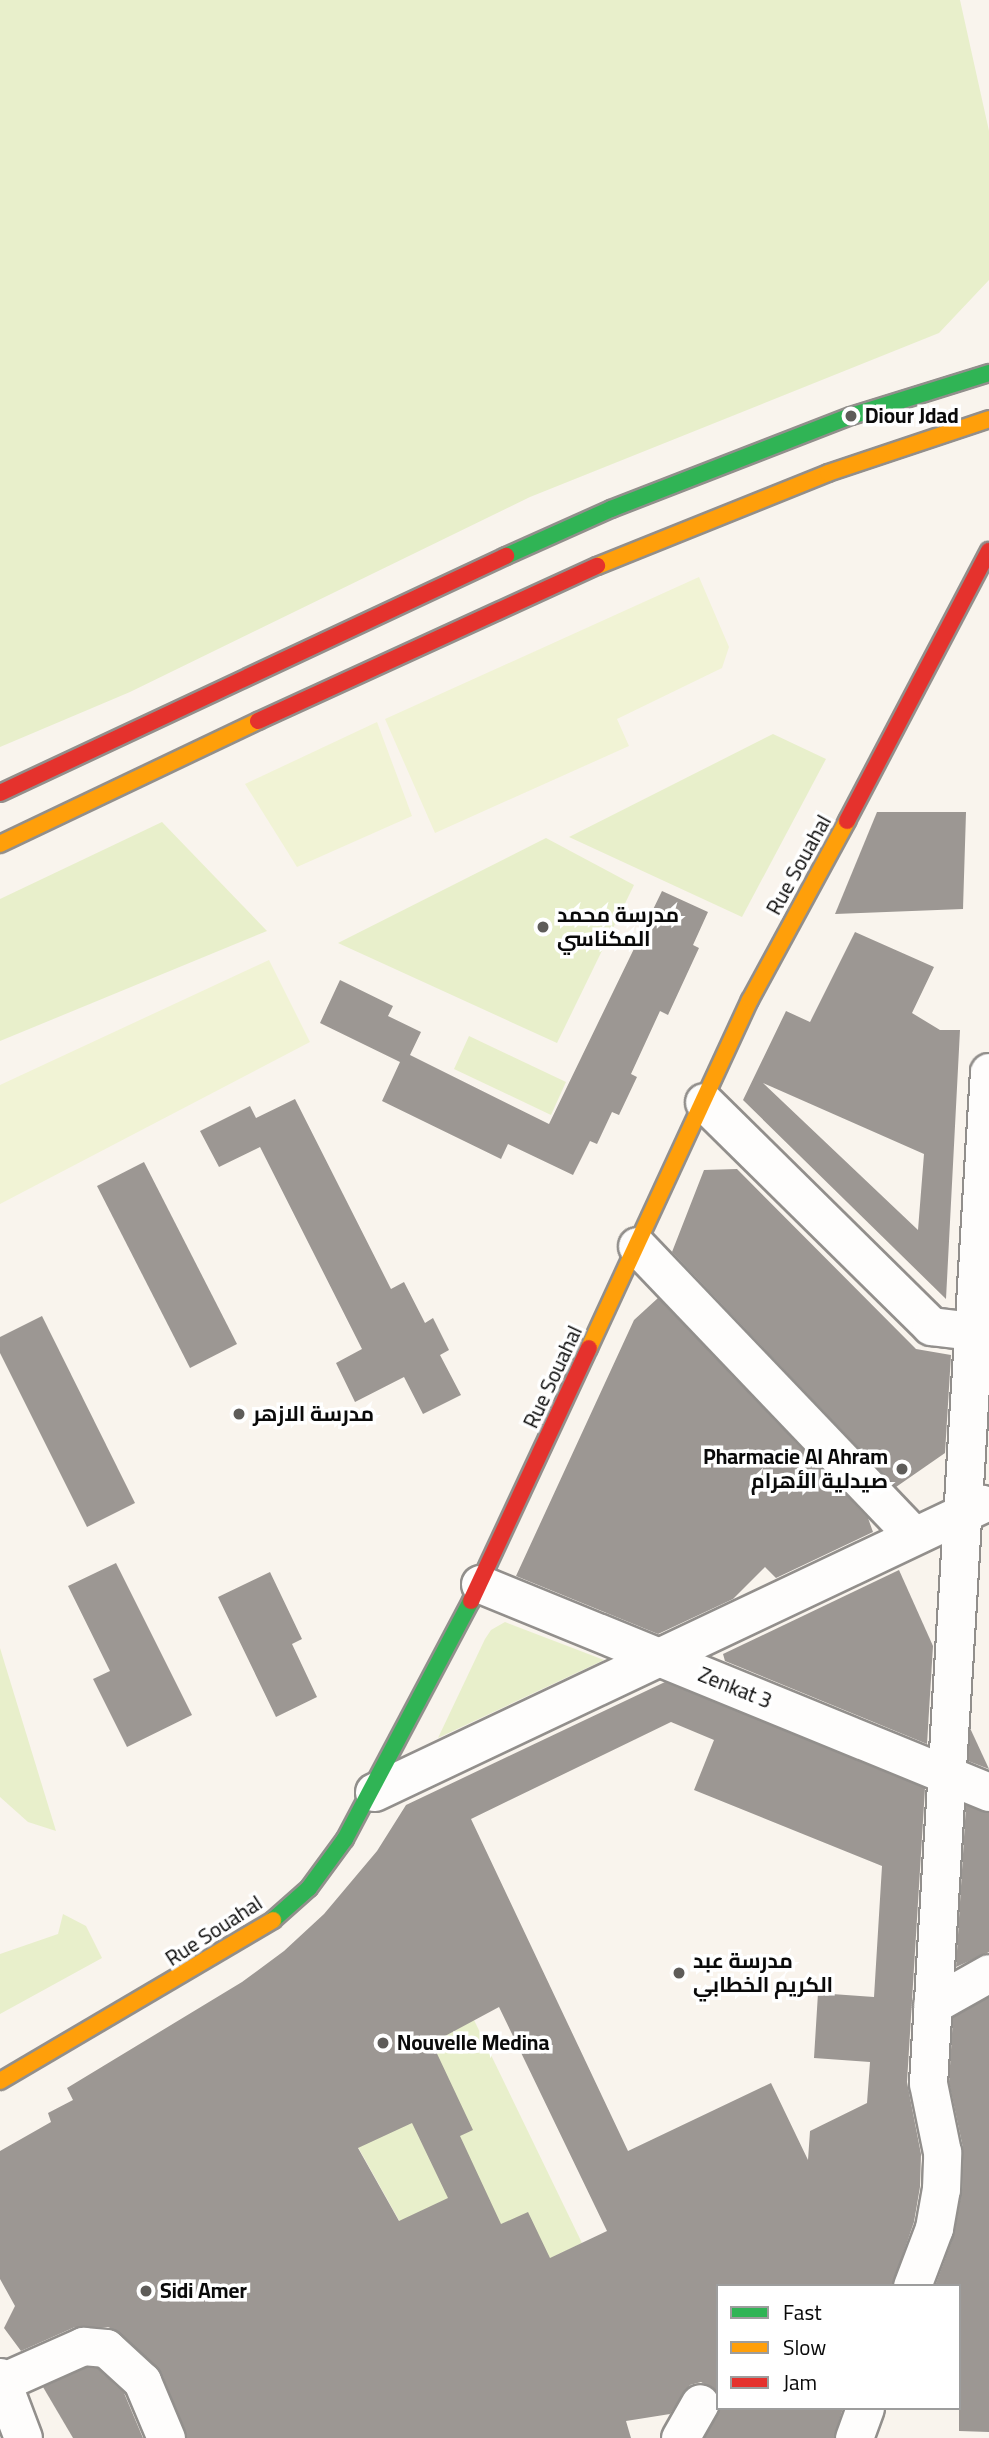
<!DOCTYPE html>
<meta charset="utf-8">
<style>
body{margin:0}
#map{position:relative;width:989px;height:2438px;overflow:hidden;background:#f9f4ed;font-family:Georgia,Cairo,serif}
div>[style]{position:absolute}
.green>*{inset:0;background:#e8efcb}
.pitch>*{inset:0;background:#f1f3d5}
.building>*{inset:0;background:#9c9793}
.roads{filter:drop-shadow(2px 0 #928f8c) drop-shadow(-2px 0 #928f8c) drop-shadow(0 2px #928f8c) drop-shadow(0 -2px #928f8c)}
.street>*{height:37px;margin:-18.5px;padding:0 18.5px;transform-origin:18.5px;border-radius:18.5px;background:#fefdfc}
.fast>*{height:16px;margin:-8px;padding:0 8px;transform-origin:8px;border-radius:8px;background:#30b455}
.slow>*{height:16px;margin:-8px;padding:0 8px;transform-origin:8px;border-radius:8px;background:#ff9f0a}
.jam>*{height:16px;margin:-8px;padding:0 8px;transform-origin:8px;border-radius:8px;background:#e5322d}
.dots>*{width:19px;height:19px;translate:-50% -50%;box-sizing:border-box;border:4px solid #fff;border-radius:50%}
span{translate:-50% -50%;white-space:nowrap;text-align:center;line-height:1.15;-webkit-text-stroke:7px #fff;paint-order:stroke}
.poi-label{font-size:21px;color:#0a0a0a;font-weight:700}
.left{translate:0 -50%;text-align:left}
.right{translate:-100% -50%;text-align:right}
.street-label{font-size:21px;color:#0a0a0a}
.legend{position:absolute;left:716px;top:2284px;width:245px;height:126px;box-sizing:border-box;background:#fff;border:2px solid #9d9d9d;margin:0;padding:9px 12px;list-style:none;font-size:21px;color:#0a0a0a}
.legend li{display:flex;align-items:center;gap:14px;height:35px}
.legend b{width:35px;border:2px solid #9d9d9d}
</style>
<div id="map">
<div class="green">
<div style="clip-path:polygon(0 0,960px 0,989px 131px,989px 280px,939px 333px,530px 497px,130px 692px,0 747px)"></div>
<div style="clip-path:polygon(773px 734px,826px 759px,742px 917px,569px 837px)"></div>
<div style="clip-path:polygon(162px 822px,267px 931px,0 1041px,0 899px)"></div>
<div style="clip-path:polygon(546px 838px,634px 885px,557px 1043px,338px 943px)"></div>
<div style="clip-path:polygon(469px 1036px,566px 1082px,551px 1115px,454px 1069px)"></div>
<div style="clip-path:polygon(505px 1622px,604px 1660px,438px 1738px,485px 1639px,491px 1630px)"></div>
<div style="clip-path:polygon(0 1648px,56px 1831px,28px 1822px,0 1797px)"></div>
<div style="clip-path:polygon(63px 1914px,86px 1926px,102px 1958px,0 2014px,0 1954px,58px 1934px)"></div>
<div style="clip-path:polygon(474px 2020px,582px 2243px,448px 2308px,330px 2097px)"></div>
</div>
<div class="pitch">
<div style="clip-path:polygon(699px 577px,729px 647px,722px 668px,617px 719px,629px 746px,435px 833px,385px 719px)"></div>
<div style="clip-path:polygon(377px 722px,412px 816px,297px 867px,245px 784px)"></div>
<div style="clip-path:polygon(269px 960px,310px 1042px,0 1204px,0 1085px)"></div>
</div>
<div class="building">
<div style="clip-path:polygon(877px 812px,966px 812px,963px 909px,835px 914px)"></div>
<div style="clip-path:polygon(662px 891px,708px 912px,693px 945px,699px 948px,668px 1015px,660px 1011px,631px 1074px,637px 1077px,619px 1115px,612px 1112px,597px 1144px,590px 1141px,573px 1175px,508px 1144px,501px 1159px,382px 1101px,400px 1062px,320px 1023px,340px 980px,393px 1006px,388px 1016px,421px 1032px,410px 1055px,549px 1124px)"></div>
<div style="clip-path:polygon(evenodd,855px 932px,934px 967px,912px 1013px,940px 1030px,960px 1030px,946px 1299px,743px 1100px,786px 1011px,810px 1022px,855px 932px,763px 1083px,924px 1154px,918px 1230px,763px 1083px)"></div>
<div style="clip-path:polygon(295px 1099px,391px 1289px,404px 1282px,425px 1323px,433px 1318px,449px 1350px,440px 1355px,461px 1395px,423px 1414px,404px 1377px,355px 1402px,336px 1363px,362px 1349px,260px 1147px,219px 1167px,200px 1131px,250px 1106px,256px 1118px)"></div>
<div style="clip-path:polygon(144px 1162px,237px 1344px,190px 1368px,97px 1186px)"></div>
<div style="clip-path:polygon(737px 1169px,916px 1349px,951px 1355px,945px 1453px,896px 1487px,672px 1252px,704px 1170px)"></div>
<div style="clip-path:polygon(658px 1298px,868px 1518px,873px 1532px,776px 1578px,765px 1567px,733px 1599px,658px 1634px,516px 1576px,634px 1320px)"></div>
<div style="clip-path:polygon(42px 1316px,135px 1503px,87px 1527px,0 1353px,0 1337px)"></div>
<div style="clip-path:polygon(116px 1563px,192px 1715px,127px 1747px,93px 1679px,110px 1671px,68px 1586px)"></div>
<div style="clip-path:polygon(899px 1570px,933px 1646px,927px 1744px,725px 1661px,723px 1654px)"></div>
<div style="clip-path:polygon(270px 1572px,302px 1639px,292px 1644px,317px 1697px,276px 1717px,218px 1597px)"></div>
<div style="clip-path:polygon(evenodd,665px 1682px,925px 1788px,907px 2082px,921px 2154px,920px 2187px,914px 2222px,892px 2286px,718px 2286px,718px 2392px,701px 2382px,690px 2385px,670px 2414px,626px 2421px,631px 2438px,187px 2438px,161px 2372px,119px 2332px,108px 2327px,75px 2327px,21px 2351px,4px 2328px,15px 2306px,0 2279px,0 2151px,51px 2122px,48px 2113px,73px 2100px,67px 2088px,242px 1982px,284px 1951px,324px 1914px,377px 1851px,406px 1805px,665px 1682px,671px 1722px,714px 1740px,694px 1790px,882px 1866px,874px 1997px,818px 1993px,814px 2058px,870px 2062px,867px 2103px,810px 2131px,808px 2160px,771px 2083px,628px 2151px,471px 1819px,671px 1722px,665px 1682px,499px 2007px,607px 2231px,550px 2258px,528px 2212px,501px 2224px,460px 2136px,473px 2130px,432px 2043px,499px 2007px,665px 1682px,412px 2123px,448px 2198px,399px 2221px,358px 2148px,412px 2123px)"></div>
<div style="clip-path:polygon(970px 1728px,989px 1769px,968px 1761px)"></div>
<div style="clip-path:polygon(966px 1805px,989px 1813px,989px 1952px,956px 1967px)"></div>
<div style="clip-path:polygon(989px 1997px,989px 2432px,959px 2431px,959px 2286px,935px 2286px,954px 2235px,962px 2190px,963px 2148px,949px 2082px,953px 2017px)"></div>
<div style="clip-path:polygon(87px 2367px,97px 2368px,124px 2393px,143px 2438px,73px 2438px,43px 2387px)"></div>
<div style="clip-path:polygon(720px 2408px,843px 2408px,834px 2438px,704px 2438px)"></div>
</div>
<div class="roads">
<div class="street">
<div style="left:704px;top:1102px;width:319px;rotate:44.6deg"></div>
<div style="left:931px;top:1326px;width:58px;rotate:6.9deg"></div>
<div style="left:637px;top:1246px;width:398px;rotate:46.3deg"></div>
<div style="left:480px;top:1584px;width:550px;rotate:22.23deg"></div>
<div style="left:374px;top:1792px;width:673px;rotate:-25.35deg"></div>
<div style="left:932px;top:2005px;width:65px;rotate:-29.3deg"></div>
<div style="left:912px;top:2286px;width:62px;rotate:-69.2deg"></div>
<div style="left:934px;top:2228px;width:40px;rotate:-80deg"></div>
<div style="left:941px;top:2189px;width:37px;rotate:-88deg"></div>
<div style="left:942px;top:2152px;width:70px;rotate:-101.5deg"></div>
<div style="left:928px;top:2083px;width:1013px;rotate:-86.55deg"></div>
<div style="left:0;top:2377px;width:65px;rotate:69.3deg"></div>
<div style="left:2px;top:2382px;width:89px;rotate:-24deg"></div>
<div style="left:83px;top:2346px;width:23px;rotate:5deg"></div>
<div style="left:106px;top:2348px;width:49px;rotate:42.5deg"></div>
<div style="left:142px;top:2381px;width:62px;rotate:67.2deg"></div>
<div style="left:680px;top:2438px;width:40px;rotate:-60.3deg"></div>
<div style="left:854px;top:2438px;width:32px;rotate:-70deg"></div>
</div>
<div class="fast">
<div style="left:506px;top:556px;width:115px;rotate:-24.1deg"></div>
<div style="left:611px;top:509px;width:257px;rotate:-21.2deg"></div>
<div style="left:851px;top:416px;width:145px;rotate:-17.3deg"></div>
<div style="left:273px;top:1920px;width:48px;rotate:-41.6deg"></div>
<div style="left:309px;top:1888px;width:61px;rotate:-53.7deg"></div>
<div style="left:345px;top:1839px;width:269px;rotate:-62.1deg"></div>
</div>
<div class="slow">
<div style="left:597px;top:566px;width:249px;rotate:-21.9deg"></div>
<div style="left:828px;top:473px;width:170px;rotate:-18.5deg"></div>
<div style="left:0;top:844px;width:286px;rotate:-25.5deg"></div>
<div style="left:589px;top:1348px;width:383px;rotate:-65.2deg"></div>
<div style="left:750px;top:1000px;width:204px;rotate:-61.5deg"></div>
<div style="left:0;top:2081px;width:317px;rotate:-30.5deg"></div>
</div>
<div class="jam">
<div style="left:258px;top:721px;width:373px;rotate:-24.6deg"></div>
<div style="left:0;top:793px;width:559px;rotate:-25.1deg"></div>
<div style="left:847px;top:821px;width:305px;rotate:-62.3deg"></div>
<div style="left:471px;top:1601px;width:279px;rotate:-65deg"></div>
</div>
</div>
<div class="dots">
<div style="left:851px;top:416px;background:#5e5c59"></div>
<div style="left:543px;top:927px;background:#5e5c59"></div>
<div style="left:239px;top:1414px;background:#5e5c59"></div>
<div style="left:902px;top:1469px;background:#5e5c59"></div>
<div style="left:679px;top:1973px;background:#5e5c59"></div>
<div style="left:383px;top:2043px;background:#5e5c59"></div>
<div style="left:146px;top:2291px;background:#5e5c59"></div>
</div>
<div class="poi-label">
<span class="left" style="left:865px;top:416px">Diour Jdad</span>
<span class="left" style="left:557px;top:927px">مدرسة محمد<br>المكناسي</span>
<span class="left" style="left:253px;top:1414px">مدرسة الازهر</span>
<span class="right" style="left:888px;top:1469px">Pharmacie Al Ahram<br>صيدلية الأهرام</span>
<span class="left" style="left:693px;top:1973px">مدرسة عبد<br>الكريم الخطابي</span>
<span class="left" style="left:397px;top:2043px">Nouvelle Medina</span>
<span class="left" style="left:160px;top:2291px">Sidi Amer</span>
</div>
<div class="street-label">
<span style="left:799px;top:865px;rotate:-61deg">Rue Souahal</span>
<span style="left:553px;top:1377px;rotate:-65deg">Rue Souahal</span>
<span style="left:735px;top:1688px;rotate:22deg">Zenkat 3</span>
<span style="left:214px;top:1931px;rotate:-33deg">Rue Souahal</span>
</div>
<ul class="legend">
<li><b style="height:9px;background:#30b455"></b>Fast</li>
<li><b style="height:9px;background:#ff9f0a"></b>Slow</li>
<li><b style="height:9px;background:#e5322d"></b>Jam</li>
</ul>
</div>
